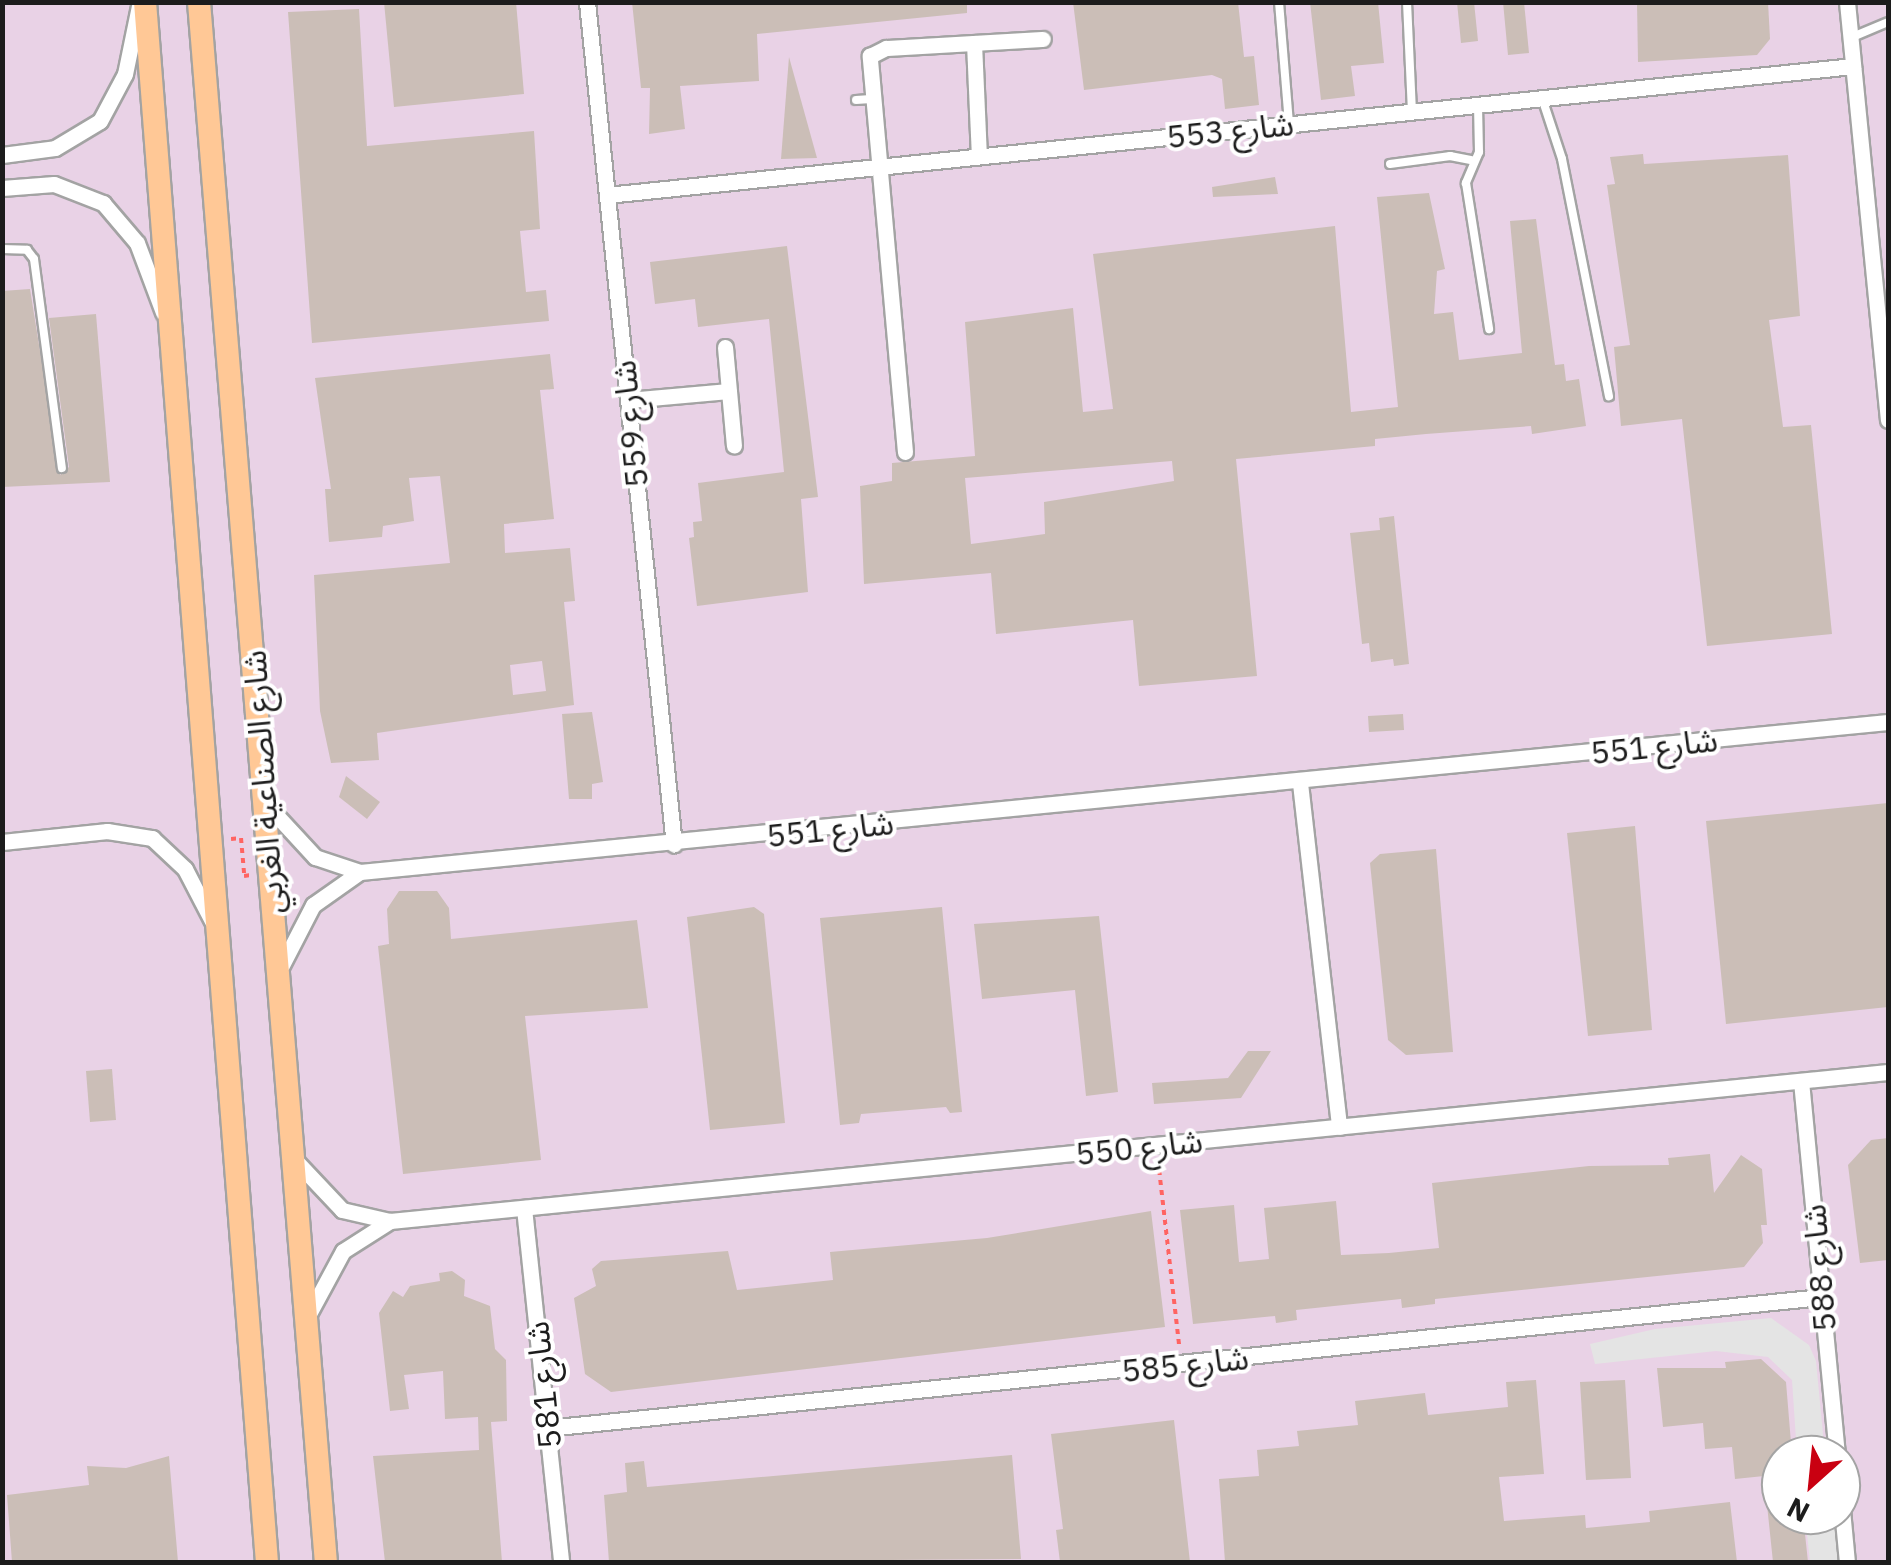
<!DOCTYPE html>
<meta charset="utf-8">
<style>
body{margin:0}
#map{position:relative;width:1891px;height:1565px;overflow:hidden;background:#efe9e1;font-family:"IBM Plex Sans","Noto Sans Arabic",sans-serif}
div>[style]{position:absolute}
.industrial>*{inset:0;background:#e9d2e6}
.parking>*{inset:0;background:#e4e4e4}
.building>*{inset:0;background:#cbbeb7}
.path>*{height:4px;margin-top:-2px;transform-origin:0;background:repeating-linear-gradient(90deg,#ff6462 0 5px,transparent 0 10px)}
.roads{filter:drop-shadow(2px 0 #a3a3a3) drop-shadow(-2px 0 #a3a3a3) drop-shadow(0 2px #a3a3a3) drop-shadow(0 -2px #a3a3a3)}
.service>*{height:8px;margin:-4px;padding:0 4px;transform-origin:4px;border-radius:4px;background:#fff}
.minor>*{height:15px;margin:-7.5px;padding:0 7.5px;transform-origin:7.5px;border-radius:7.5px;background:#fff}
.primary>*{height:22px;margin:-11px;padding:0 11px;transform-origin:11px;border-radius:11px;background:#ffc896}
span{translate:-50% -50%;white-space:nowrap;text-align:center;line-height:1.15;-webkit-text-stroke:8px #fff;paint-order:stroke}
.street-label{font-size:32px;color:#1c1c1c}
.frame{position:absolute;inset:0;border:5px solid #1c1c1c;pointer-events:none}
.north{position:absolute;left:1761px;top:1435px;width:100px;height:100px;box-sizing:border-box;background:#fff;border:2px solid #a4a4a4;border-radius:50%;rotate:207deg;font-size:28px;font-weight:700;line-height:40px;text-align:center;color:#1c1c1c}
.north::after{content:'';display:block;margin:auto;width:35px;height:45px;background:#c90011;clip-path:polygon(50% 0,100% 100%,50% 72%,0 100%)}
</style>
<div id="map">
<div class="industrial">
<div style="clip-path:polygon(evenodd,3px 3px,1888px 3px,1888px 1562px,3px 1562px,3px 3px,1781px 1455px,1841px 1455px,1841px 1515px,1781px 1515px,1781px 1455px)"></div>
</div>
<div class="parking">
<div style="clip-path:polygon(1771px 1318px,1809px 1345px,1816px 1361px,1825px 1455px,1797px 1455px,1792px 1380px,1768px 1357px,1716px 1351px,1595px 1364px,1590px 1344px,1655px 1329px)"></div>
<div style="clip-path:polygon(1805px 1515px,1833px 1515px,1839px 1562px,1810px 1562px)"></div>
</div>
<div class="building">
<div style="clip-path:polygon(384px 2px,516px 2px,524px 94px,394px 107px)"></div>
<div style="clip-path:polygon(632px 2px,967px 2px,967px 13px,757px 34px,759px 81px,680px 86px,685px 129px,649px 134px,650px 88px,641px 88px)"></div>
<div style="clip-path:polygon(1073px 2px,1238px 2px,1244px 57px,1254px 56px,1259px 105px,1225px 109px,1222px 79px,1212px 75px,1084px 90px)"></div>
<div style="clip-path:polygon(1310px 2px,1378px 2px,1384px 63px,1351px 66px,1355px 96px,1321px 100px)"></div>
<div style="clip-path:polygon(1457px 2px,1474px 2px,1478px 41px,1461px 43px)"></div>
<div style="clip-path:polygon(1503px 2px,1524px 2px,1529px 53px,1508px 55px)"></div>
<div style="clip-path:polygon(1637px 2px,1768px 2px,1770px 39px,1757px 55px,1638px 62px)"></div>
<div style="clip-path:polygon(359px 9px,367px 146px,534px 131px,540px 229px,520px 231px,526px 292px,546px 290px,549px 321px,312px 343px,288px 12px)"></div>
<div style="clip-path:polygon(789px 57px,817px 158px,781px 159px)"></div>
<div style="clip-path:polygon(1643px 154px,1644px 164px,1788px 155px,1800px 316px,1769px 320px,1783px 427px,1811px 425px,1832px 634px,1707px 646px,1682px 419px,1621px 426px,1614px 347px,1630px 345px,1607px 185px,1615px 184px,1610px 157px)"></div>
<div style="clip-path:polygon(1275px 177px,1278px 194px,1213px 197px,1212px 187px)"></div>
<div style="clip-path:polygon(evenodd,1429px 193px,1445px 269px,1437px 271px,1434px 314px,1453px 312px,1459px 360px,1522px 353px,1510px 221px,1536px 219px,1555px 365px,1564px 364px,1566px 381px,1579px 379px,1586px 426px,1532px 434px,1531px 426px,1426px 434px,1375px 439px,1375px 446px,1236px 459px,1257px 676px,1139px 686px,1133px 620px,996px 634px,991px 573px,864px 584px,860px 486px,892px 481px,892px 463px,975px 456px,965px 322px,1073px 308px,1083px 412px,1113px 409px,1093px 254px,1335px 226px,1351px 412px,1398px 407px,1377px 197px,1429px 193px,1172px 461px,1174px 481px,1044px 502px,1045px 534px,971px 544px,965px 478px,1172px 461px)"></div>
<div style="clip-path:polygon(787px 246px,818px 497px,801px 499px,808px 592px,697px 606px,689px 538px,694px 537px,693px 522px,702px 521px,698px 483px,784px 472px,769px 319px,698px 327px,695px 299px,655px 304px,650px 262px)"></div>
<div style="clip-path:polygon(30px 289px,60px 475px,69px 467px,49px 318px,96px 314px,110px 482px,2px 487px,2px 291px)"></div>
<div style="clip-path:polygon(evenodd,550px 354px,554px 389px,540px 390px,554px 519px,504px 524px,505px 553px,570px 548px,575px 601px,564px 602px,574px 705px,377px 733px,379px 760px,331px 763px,320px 711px,314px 575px,450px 563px,440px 476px,409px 478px,414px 521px,383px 526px,382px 537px,329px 542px,325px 489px,331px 489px,315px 378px,550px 354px,542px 661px,546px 691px,513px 695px,510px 665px,542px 661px)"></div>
<div style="clip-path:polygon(1394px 516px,1409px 664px,1394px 666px,1393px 659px,1371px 662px,1369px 643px,1362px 644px,1350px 533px,1380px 530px,1379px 518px)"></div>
<div style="clip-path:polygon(592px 712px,603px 782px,592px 784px,592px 799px,569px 799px,562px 714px)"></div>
<div style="clip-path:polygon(1403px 714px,1404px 730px,1369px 732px,1368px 716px)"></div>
<div style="clip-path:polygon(346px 776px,380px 802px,367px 819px,339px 797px)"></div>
<div style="clip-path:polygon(1888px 803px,1888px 1007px,1726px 1024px,1706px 821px)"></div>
<div style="clip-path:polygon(1635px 826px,1652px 1030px,1588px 1036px,1567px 833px)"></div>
<div style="clip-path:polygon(1436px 849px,1453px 1052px,1406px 1055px,1388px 1040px,1370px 863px,1380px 854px)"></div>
<div style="clip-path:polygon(399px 891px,437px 891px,449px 908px,451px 939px,637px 920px,648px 1008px,525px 1016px,541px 1160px,403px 1174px,378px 946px,389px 944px,387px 909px)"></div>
<div style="clip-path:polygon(754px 907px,764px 914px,785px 1123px,710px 1130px,687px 917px)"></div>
<div style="clip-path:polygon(942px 907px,962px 1112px,950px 1113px,946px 1107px,861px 1114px,859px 1123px,840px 1125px,820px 918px)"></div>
<div style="clip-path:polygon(1099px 916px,1118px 1092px,1086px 1096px,1075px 990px,982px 999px,974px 924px)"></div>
<div style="clip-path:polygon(1248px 1051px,1271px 1051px,1241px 1098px,1154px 1104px,1152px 1083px,1228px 1078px)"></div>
<div style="clip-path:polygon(112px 1069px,116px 1120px,90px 1122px,86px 1071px)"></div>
<div style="clip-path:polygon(1888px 1138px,1888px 1260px,1860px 1263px,1848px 1165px,1871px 1140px)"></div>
<div style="clip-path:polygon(1710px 1154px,1714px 1193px,1741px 1155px,1762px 1169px,1767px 1225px,1761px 1225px,1763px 1243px,1744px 1267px,1435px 1299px,1435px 1304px,1402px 1308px,1401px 1299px,1296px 1310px,1297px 1320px,1276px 1323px,1275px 1316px,1193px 1324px,1180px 1210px,1234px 1205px,1239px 1262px,1269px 1259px,1264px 1208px,1336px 1201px,1341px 1255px,1389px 1253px,1439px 1248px,1432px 1183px,1589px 1166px,1669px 1165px,1668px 1158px)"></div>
<div style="clip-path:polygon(1151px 1211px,1165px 1327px,611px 1392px,585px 1374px,574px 1298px,596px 1286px,592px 1269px,601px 1261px,728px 1251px,737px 1290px,833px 1280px,830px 1252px,987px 1238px)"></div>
<div style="clip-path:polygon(452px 1271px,465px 1280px,464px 1296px,490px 1306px,495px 1349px,506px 1360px,507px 1421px,491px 1422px,502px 1562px,385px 1562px,373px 1456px,479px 1450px,478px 1417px,445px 1419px,443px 1371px,404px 1375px,409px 1409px,390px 1411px,379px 1313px,393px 1291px,403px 1297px,410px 1286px,440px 1281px,439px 1273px)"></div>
<div style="clip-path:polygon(1761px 1359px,1786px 1382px,1792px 1455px,1781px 1455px,1781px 1515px,1803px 1515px,1808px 1562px,1773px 1562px,1764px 1476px,1735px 1479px,1732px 1447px,1705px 1449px,1703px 1423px,1663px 1427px,1657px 1368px,1726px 1368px,1725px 1362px)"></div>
<div style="clip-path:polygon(1536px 1380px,1544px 1474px,1499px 1477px,1504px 1521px,1585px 1515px,1586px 1528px,1650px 1522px,1649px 1511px,1730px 1502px,1737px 1562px,1225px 1562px,1219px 1479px,1259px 1476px,1257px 1450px,1299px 1446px,1297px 1431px,1358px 1425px,1355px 1401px,1425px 1393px,1428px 1415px,1508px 1407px,1506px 1382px)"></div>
<div style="clip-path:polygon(1625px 1380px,1631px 1478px,1586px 1480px,1580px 1382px)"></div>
<div style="clip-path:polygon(1174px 1420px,1190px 1562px,1060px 1562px,1056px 1530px,1063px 1529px,1051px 1434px)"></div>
<div style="clip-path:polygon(1012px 1455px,1021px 1559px,609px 1562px,604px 1495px,627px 1492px,625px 1463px,644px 1461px,647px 1487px)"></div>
<div style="clip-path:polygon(169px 1456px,178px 1562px,12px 1562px,7px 1495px,89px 1485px,87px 1466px,126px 1468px)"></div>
</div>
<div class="path">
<div style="left:231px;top:839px;width:10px;rotate:-6deg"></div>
<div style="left:241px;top:838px;width:38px;rotate:85deg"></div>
<div style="left:244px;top:876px;width:7px;rotate:-8deg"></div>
<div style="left:1158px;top:1160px;width:186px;rotate:83.5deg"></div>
</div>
<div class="roads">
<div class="service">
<div style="left:1279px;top:2px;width:121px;rotate:85.3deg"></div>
<div style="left:1407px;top:2px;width:109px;rotate:87.4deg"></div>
<div style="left:1850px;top:38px;width:41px;rotate:-22.8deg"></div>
<div style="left:1542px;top:98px;width:64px;rotate:71.8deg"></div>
<div style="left:1562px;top:159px;width:242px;rotate:78.8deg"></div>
<div style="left:856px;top:100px;width:15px;rotate:-4deg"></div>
<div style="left:1478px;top:105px;width:47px;rotate:88.8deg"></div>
<div style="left:1479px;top:152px;width:34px;rotate:113deg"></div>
<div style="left:1466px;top:183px;width:148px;rotate:81deg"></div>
<div style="left:1390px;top:164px;width:61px;rotate:-7.6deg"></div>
<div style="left:1450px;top:156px;width:21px;rotate:11deg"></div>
<div style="left:2px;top:249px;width:25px;rotate:2deg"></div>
<div style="left:27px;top:250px;width:11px;rotate:52deg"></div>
<div style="left:34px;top:259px;width:211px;rotate:82.4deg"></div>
</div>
<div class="minor">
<div style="left:587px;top:2px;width:847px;rotate:84.11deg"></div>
<div style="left:1847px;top:2px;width:420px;rotate:84.4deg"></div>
<div style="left:974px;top:43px;width:113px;rotate:87.5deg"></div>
<div style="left:2px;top:155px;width:53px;rotate:-7.5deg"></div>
<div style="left:55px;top:148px;width:52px;rotate:-31deg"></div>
<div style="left:100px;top:121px;width:53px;rotate:-62deg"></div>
<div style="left:125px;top:74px;width:69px;rotate:-78.4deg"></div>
<div style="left:2px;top:188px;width:52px;rotate:-4.4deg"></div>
<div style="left:54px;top:184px;width:53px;rotate:21.2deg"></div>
<div style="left:103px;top:203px;width:52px;rotate:49.6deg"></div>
<div style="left:137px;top:243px;width:74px;rotate:69.4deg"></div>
<div style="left:607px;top:195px;width:1253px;rotate:-5.91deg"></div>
<div style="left:725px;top:347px;width:99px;rotate:84.8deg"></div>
<div style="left:628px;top:400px;width:101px;rotate:-5.1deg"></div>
<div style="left:905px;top:452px;width:398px;rotate:-95.1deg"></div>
<div style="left:870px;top:56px;width:18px;rotate:-27deg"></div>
<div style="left:886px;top:48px;width:157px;rotate:-3.3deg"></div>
<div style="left:1300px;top:783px;width:346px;rotate:83.5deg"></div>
<div style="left:267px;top:805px;width:71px;rotate:47.3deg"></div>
<div style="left:315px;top:857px;width:47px;rotate:18.4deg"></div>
<div style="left:360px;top:872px;width:1535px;rotate:-5.61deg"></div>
<div style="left:2px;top:842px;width:106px;rotate:-6deg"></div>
<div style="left:107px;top:831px;width:46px;rotate:8.8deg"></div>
<div style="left:152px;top:838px;width:45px;rotate:43.2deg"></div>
<div style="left:185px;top:869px;width:59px;rotate:62.6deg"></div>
<div style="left:282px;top:965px;width:68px;rotate:-62.7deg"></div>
<div style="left:313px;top:905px;width:57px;rotate:-35.1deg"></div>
<div style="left:1801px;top:1081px;width:376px;rotate:84.5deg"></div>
<div style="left:294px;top:1159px;width:70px;rotate:46.7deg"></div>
<div style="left:342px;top:1210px;width:49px;rotate:12.9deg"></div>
<div style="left:390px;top:1221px;width:1505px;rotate:-5.68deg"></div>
<div style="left:524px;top:1208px;width:356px;rotate:84deg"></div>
<div style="left:310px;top:1312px;width:69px;rotate:-61.6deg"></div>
<div style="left:343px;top:1251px;width:56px;rotate:-32.6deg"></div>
<div style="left:547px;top:1428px;width:1281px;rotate:-5.87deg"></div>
<div style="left:1841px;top:1499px;width:63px;rotate:84.6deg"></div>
</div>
<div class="primary">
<div style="left:145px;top:2px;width:1565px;rotate:85.53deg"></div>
<div style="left:199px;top:2px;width:1565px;rotate:85.35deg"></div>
</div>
</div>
<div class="street-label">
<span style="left:1230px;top:130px;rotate:-6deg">شارع 553</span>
<span style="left:630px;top:424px;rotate:-96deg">شارع 559</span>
<span style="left:1654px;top:746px;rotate:-6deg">شارع 551</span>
<span style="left:263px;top:782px;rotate:-94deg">شارع الصناعية الغربي</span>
<span style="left:830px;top:829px;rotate:-6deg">شارع 551</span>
<span style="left:1139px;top:1147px;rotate:-6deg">شارع 550</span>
<span style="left:1819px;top:1268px;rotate:-95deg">شارع 588</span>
<span style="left:1185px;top:1364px;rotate:-6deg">شارع 585</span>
<span style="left:543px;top:1385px;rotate:-96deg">شارع 581</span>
</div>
<div class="frame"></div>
<div class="north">N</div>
</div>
